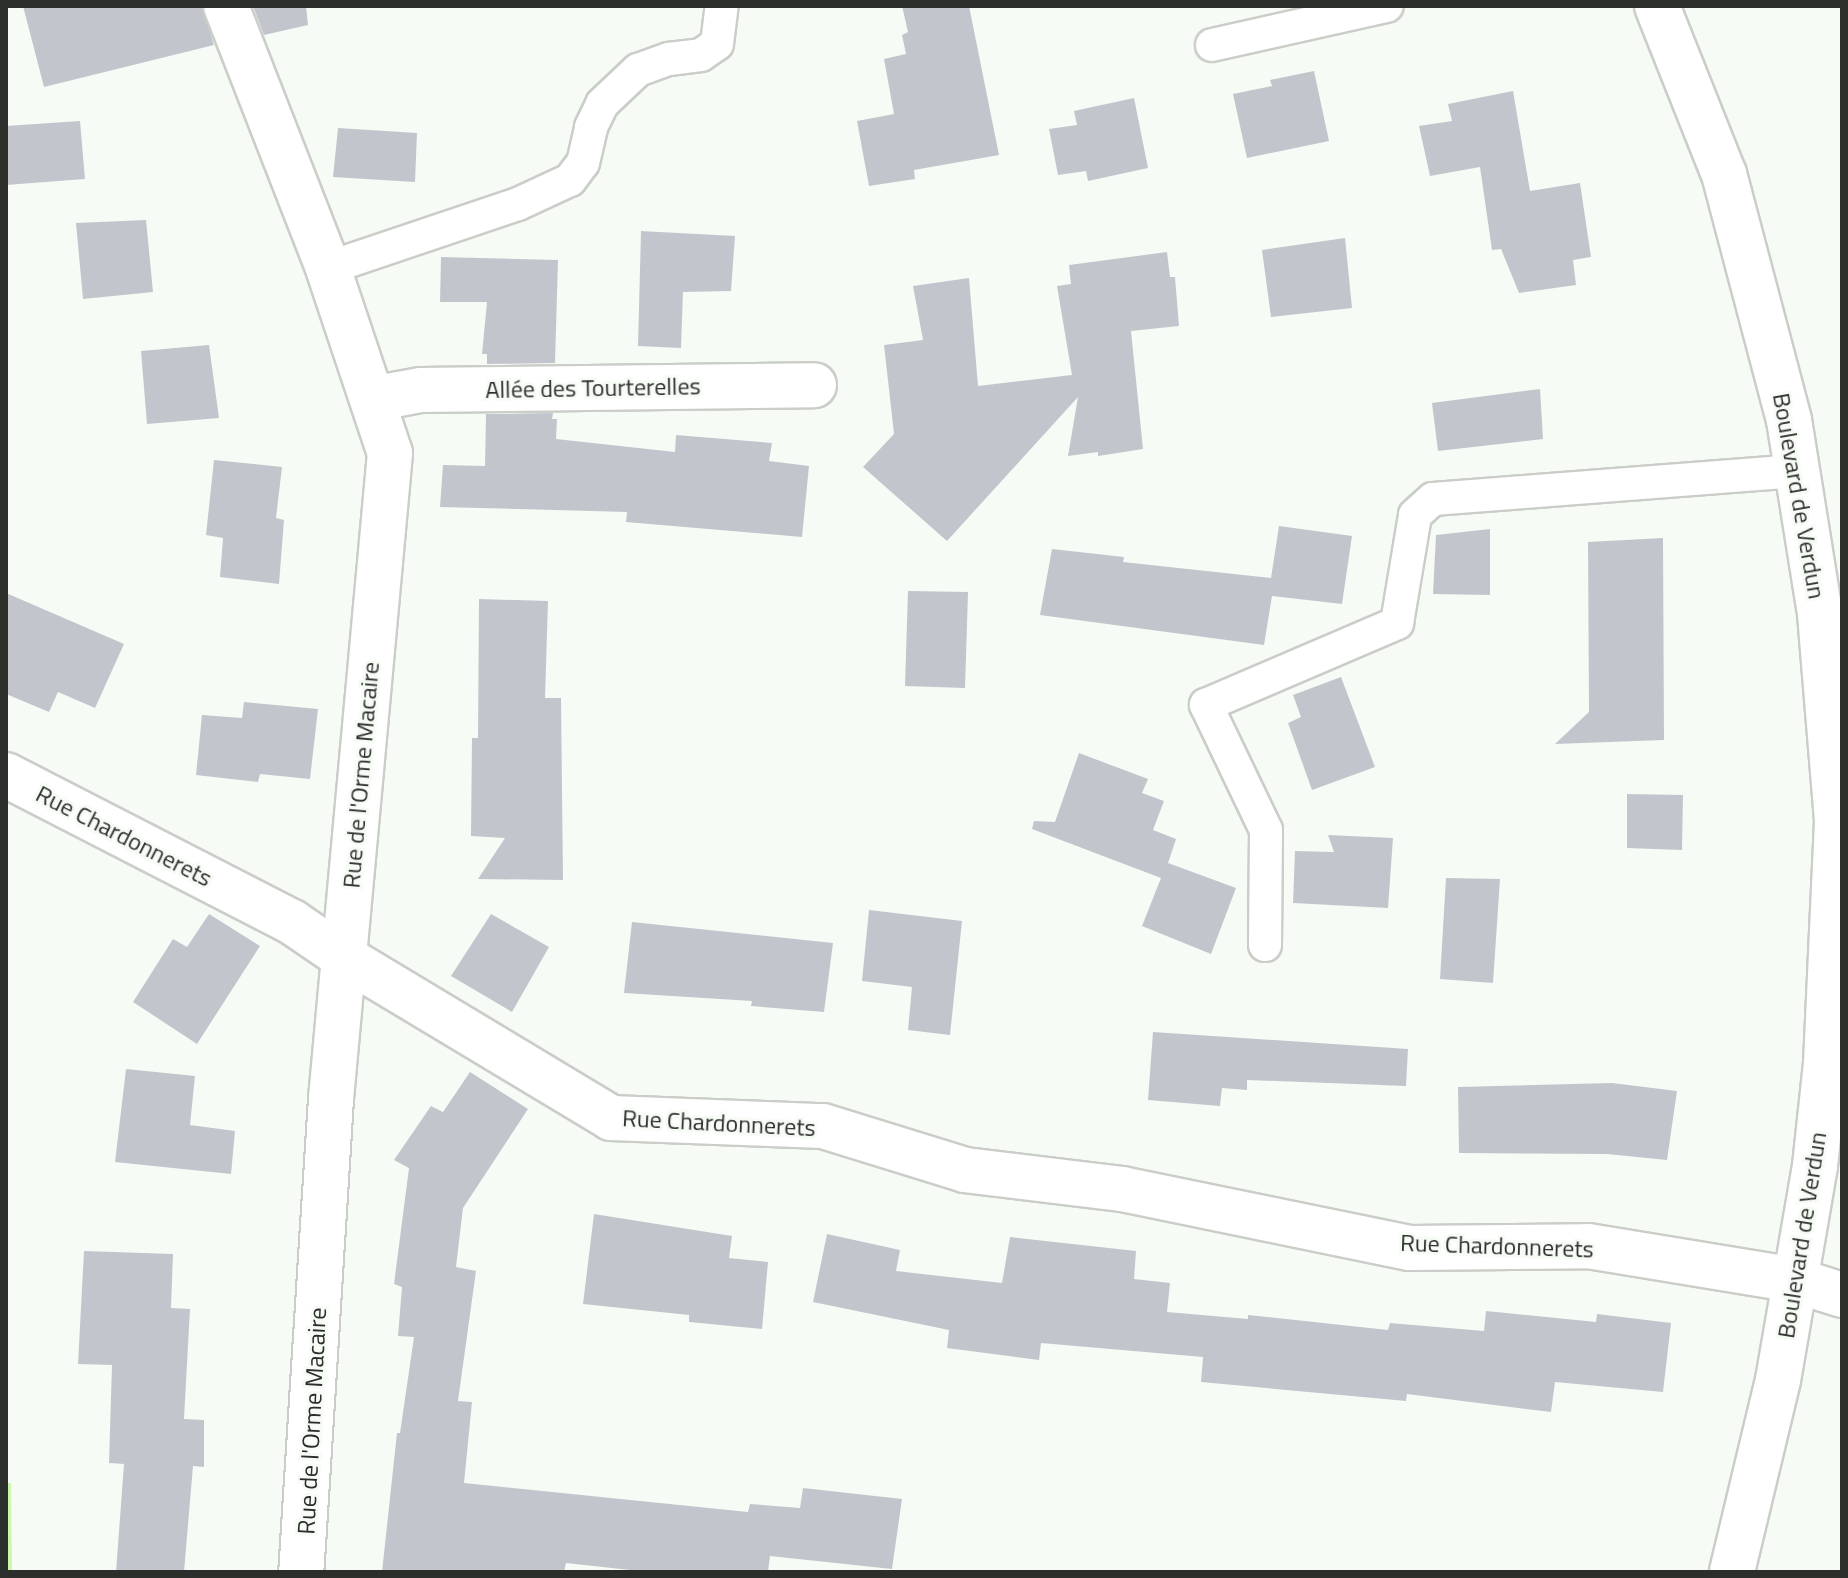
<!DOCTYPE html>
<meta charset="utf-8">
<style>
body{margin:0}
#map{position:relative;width:1848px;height:1578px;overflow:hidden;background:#f7fbf5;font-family:"Titillium Web",sans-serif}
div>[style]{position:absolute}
.green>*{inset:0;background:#cef6ad}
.building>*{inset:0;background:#c2c6cc}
.roads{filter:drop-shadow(2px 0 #cacdc8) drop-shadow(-2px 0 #cacdc8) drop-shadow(0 2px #cacdc8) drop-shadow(0 -2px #cacdc8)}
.lane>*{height:32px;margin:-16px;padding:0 16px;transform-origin:16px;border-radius:16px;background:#fff}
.street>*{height:44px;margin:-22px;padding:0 22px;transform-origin:22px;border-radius:22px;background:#fff}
.secondary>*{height:44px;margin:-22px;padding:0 22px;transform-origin:22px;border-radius:22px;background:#fff}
span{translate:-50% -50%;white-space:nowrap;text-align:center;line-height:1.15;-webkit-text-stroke:6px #f7fbf5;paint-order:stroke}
.street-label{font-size:24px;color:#2c2e2c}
.frame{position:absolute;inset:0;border:8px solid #2c2e2c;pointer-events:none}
</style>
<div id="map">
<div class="green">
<div style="clip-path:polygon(6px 1483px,11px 1483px,12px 1572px,6px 1572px)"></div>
</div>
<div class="building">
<div style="clip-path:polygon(23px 6px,202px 6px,214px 45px,44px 87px)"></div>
<div style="clip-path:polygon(253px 6px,306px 6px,308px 25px,264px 35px)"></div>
<div style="clip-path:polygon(902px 6px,969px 6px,999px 155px,914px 170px,915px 179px,869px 186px,857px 121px,894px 114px,884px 59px,906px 54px,902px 35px,908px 32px)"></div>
<div style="clip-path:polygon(1314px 71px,1329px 141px,1247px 158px,1233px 94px,1272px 86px,1270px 80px)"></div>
<div style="clip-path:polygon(1513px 91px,1530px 191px,1580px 183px,1591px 257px,1573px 260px,1576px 285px,1519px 293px,1501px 249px,1492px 250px,1480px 167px,1430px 176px,1419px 126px,1452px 121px,1448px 104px)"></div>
<div style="clip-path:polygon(1134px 98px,1148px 168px,1088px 181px,1086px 171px,1058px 175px,1049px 129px,1077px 125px,1074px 111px)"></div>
<div style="clip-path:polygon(80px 121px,85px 179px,6px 185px,6px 126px)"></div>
<div style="clip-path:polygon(338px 128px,417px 133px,415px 182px,333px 177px)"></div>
<div style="clip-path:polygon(146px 220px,153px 292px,83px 299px,76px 223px)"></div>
<div style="clip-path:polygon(641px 231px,735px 236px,731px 291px,683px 292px,681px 348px,638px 346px)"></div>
<div style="clip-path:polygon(1345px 238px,1352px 308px,1271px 317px,1262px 250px)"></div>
<div style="clip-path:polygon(1167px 252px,1170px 277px,1175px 277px,1179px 326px,1131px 331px,1143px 449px,1098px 456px,1098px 452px,1068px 456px,1078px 397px,947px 541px,863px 467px,894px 434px,884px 345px,923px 340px,913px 286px,969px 278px,978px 386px,1072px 375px,1057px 286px,1071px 284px,1069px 265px)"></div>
<div style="clip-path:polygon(441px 257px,558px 260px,555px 363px,487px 364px,487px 354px,482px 354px,487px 302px,440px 302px)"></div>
<div style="clip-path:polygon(209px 345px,219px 418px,147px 424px,141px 351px)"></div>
<div style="clip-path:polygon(1540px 389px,1543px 439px,1438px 451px,1432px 403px)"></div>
<div style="clip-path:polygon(553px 413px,552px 419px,557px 419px,556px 439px,675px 452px,676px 435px,772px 443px,769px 461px,809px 466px,802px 537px,626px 522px,627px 512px,440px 507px,443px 465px,485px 466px,486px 414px)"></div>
<div style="clip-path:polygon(214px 460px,282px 467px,276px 518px,284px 520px,279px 584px,220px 577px,223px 538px,206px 535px)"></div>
<div style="clip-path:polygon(1279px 526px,1352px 536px,1342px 604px,1272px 596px,1264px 645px,1040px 615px,1052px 549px,1124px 557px,1123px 562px,1271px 578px)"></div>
<div style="clip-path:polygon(1490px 529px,1490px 595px,1433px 594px,1436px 535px)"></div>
<div style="clip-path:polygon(1663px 538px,1664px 740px,1555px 744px,1589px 712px,1588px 542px)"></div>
<div style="clip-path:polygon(908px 591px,968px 592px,965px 688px,905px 686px)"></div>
<div style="clip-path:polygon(6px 593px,124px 644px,95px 708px,58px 692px,49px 712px,6px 694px)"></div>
<div style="clip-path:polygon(479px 599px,548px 601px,545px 698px,561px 698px,563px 880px,478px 879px,505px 838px,471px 836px,472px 738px,478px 738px)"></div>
<div style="clip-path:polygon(1341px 677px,1375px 767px,1312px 790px,1288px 723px,1301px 717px,1293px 695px)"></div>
<div style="clip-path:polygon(244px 702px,318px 709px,310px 779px,260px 774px,258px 782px,196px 775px,202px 715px,242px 718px)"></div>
<div style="clip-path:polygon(1079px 753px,1148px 779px,1142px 793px,1164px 801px,1153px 830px,1176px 839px,1168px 863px,1236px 888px,1211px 954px,1142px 926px,1161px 878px,1032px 829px,1034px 821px,1055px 822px)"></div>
<div style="clip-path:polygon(1627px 794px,1683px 795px,1682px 850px,1627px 848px)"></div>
<div style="clip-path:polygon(1328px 835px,1393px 838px,1388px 908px,1293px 903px,1295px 851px,1334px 852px)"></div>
<div style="clip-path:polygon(1446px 878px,1500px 879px,1493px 983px,1440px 979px)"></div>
<div style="clip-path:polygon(869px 910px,962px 921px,950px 1035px,908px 1030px,912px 987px,862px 981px)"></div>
<div style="clip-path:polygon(209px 914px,260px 946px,197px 1044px,133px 1002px,173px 939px,187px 947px)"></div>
<div style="clip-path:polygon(491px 914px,549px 947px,512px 1012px,451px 976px)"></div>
<div style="clip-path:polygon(632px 922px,833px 943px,824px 1012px,751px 1006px,752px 1001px,624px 993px)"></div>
<div style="clip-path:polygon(1153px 1032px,1408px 1049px,1406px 1086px,1247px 1080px,1247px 1090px,1222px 1088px,1220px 1106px,1148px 1100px)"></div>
<div style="clip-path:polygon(126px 1069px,195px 1076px,190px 1125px,235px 1131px,231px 1174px,115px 1162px)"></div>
<div style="clip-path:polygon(470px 1072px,528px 1109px,463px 1208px,456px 1267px,476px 1271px,458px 1401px,472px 1402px,464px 1483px,748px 1512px,750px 1504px,800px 1508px,803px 1488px,902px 1499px,892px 1569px,770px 1556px,768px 1572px,648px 1572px,566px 1563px,564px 1572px,382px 1572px,397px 1433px,400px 1433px,414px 1337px,398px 1336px,402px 1287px,394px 1284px,409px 1168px,394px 1160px,431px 1106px,443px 1112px)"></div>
<div style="clip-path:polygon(1612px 1083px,1677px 1091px,1667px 1160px,1607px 1154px,1459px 1153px,1458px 1087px)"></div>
<div style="clip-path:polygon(594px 1214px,732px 1236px,729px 1258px,768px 1262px,762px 1329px,689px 1322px,689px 1315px,583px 1304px)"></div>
<div style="clip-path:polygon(827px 1234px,900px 1250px,896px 1271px,1002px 1283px,1010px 1237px,1136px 1251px,1134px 1279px,1170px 1283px,1167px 1312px,1248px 1319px,1248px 1315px,1388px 1330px,1390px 1323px,1484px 1331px,1486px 1311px,1596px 1322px,1597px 1314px,1671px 1323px,1663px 1392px,1555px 1382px,1551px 1412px,1407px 1394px,1406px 1401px,1201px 1382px,1203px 1357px,1041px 1343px,1039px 1360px,947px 1348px,949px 1330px,813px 1302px)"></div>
<div style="clip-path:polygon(84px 1251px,173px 1254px,171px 1308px,190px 1309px,184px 1419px,204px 1420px,204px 1467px,193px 1466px,184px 1572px,116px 1572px,124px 1464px,109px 1463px,112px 1365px,78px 1364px)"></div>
</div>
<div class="roads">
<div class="lane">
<div style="left:1212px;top:45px;width:179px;rotate:-12.6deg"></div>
<div style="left:328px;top:268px;width:200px;rotate:-18.6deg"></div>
<div style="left:518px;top:204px;width:57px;rotate:-24.8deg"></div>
<div style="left:570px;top:180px;width:21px;rotate:-53deg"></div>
<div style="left:583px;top:163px;width:37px;rotate:-77deg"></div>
<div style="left:591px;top:127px;width:25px;rotate:-64deg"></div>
<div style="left:602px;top:104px;width:50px;rotate:-43.4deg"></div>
<div style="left:638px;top:70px;width:33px;rotate:-20deg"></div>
<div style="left:669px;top:59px;width:32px;rotate:-7deg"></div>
<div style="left:701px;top:55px;width:19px;rotate:-35deg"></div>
<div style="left:717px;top:44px;width:38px;rotate:-83deg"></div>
<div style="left:1265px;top:945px;width:115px;rotate:-89.5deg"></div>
<div style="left:1266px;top:830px;width:139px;rotate:-115.6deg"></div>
<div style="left:1206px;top:705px;width:208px;rotate:-23.2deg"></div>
<div style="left:1397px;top:623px;width:109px;rotate:-80.5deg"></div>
<div style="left:1415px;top:515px;width:24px;rotate:-42deg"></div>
<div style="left:1433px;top:499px;width:365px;rotate:-4.4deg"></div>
</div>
<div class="street">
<div style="left:226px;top:6px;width:281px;rotate:68.7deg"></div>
<div style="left:328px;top:268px;width:195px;rotate:71.5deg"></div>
<div style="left:390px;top:453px;width:649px;rotate:95.22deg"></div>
<div style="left:331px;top:1099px;width:474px;rotate:93.6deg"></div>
<div style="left:372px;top:399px;width:50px;rotate:-10.4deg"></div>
<div style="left:421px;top:390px;width:393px;rotate:-0.7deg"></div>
<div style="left:6px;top:775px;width:322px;rotate:27.2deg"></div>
<div style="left:292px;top:922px;width:64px;rotate:34.2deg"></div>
<div style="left:345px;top:958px;width:310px;rotate:31deg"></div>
<div style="left:611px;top:1118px;width:212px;rotate:2.2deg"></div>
<div style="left:823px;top:1126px;width:149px;rotate:17.2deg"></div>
<div style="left:965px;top:1170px;width:158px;rotate:6.9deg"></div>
<div style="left:1122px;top:1189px;width:294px;rotate:11.6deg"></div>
<div style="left:1410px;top:1248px;width:178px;rotate:-0.6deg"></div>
<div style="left:1588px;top:1246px;width:210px;rotate:9.3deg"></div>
<div style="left:1795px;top:1280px;width:49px;rotate:17.7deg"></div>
</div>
<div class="secondary">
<div style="left:1657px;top:6px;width:181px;rotate:68.3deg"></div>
<div style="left:1724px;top:174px;width:254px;rotate:75.2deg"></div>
<div style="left:1789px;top:420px;width:196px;rotate:80.9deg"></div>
<div style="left:1820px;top:614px;width:208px;rotate:85.3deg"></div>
<div style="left:1837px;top:821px;width:242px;rotate:92.6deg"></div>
<div style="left:1826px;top:1063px;width:104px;rotate:96.1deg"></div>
<div style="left:1815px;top:1166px;width:217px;rotate:99.8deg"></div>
<div style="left:1778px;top:1380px;width:197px;rotate:103.5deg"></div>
</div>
</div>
<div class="street-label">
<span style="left:593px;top:388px;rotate:-1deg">Allée des Tourterelles</span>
<span style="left:1799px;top:496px;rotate:80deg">Boulevard de Verdun</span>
<span style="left:361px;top:775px;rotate:-85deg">Rue de l'Orme Macaire</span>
<span style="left:124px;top:836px;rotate:27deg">Rue Chardonnerets</span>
<span style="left:719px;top:1123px;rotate:3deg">Rue Chardonnerets</span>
<span style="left:1802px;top:1235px;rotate:-81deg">Boulevard de Verdun</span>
<span style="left:1497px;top:1246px;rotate:2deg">Rue Chardonnerets</span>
<span style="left:312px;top:1421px;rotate:-87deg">Rue de l'Orme Macaire</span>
</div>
<div class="frame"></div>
</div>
